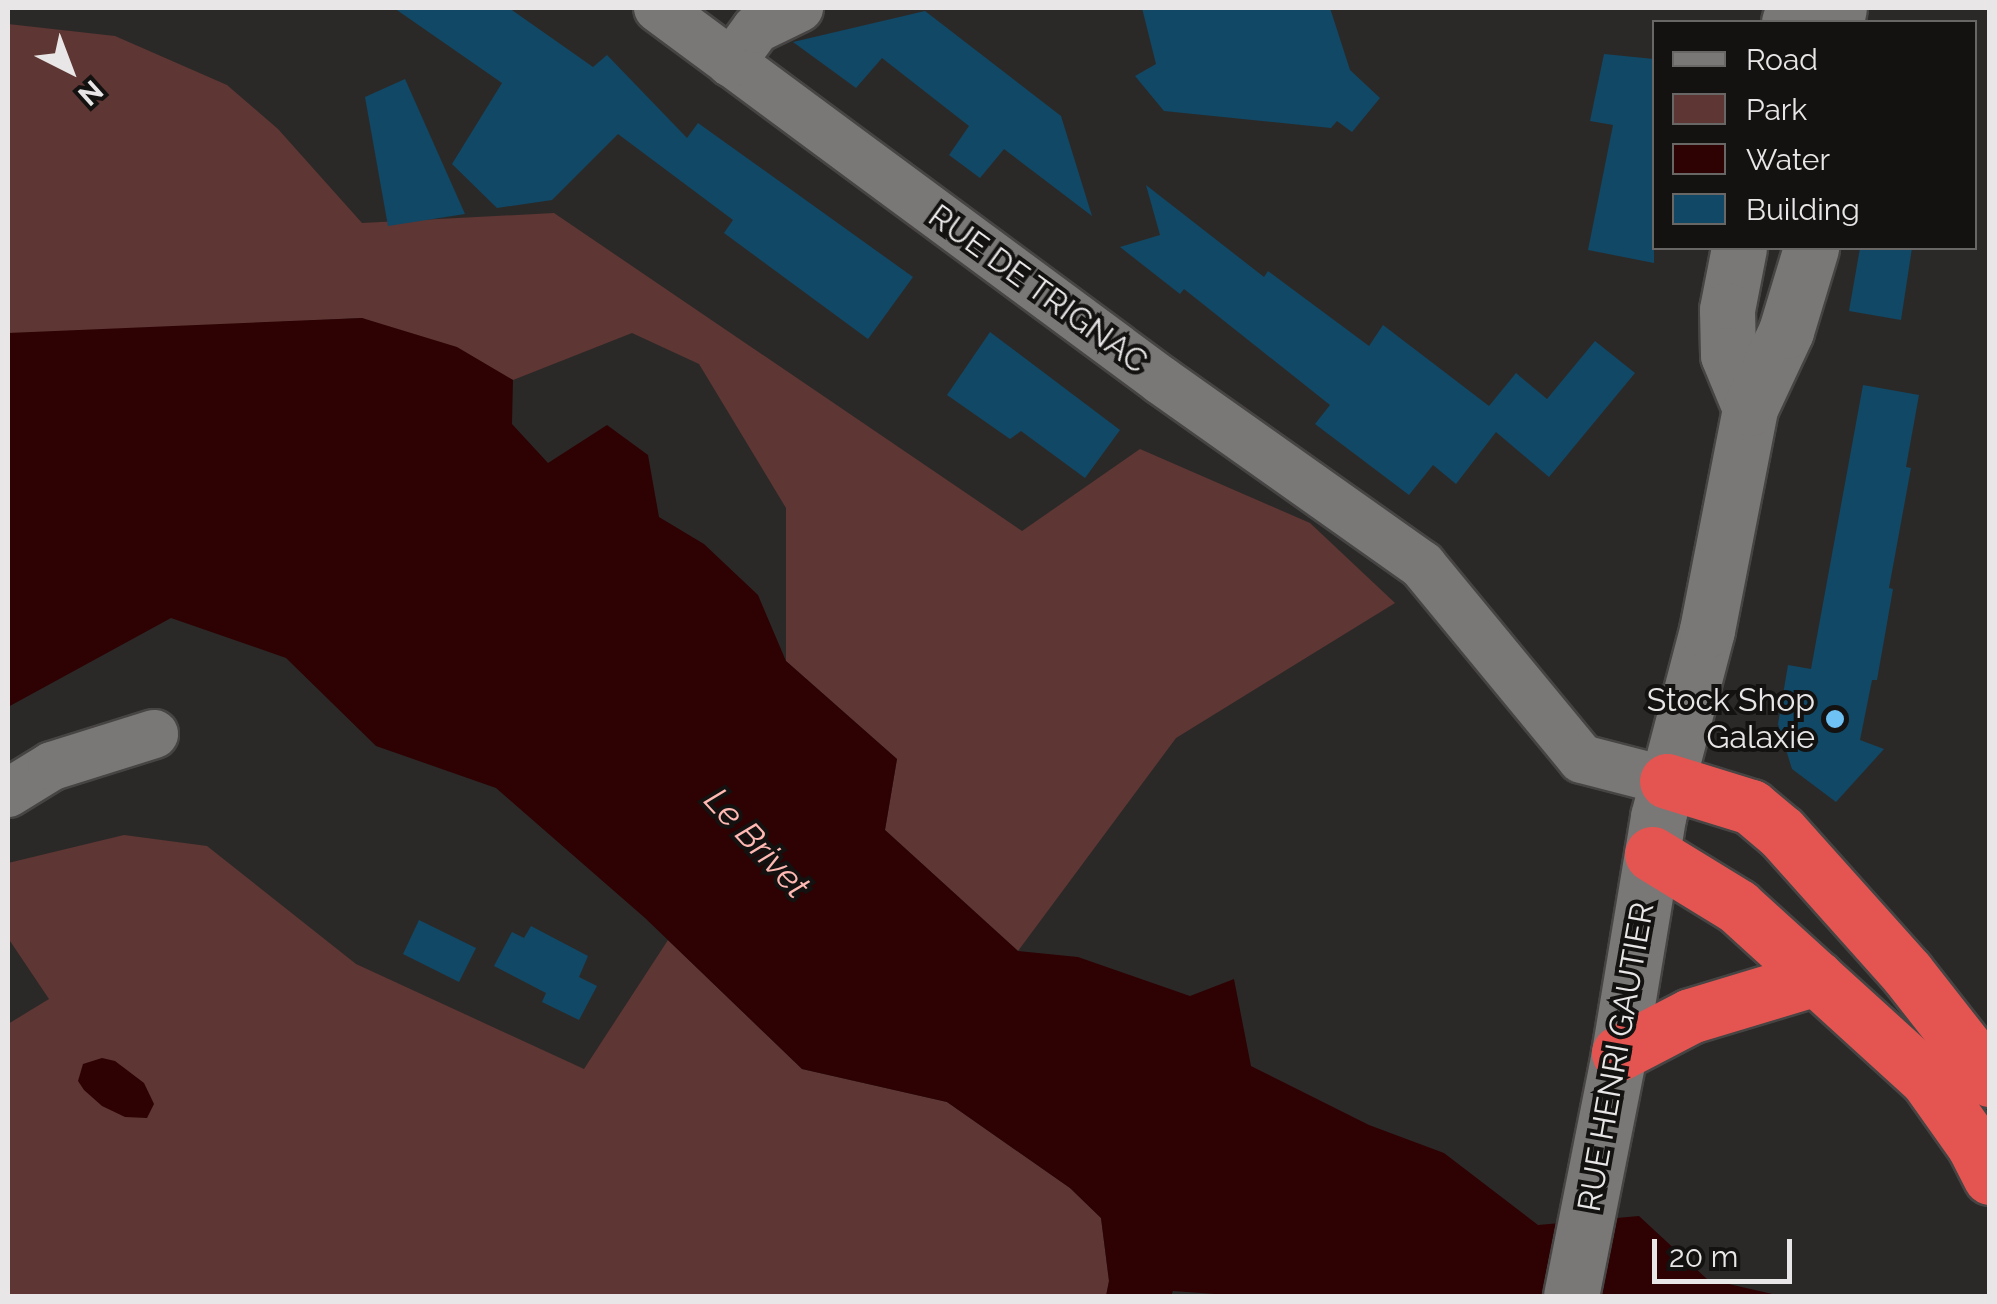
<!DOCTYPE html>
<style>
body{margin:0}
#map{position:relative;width:1997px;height:1304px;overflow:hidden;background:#2b2928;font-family:Raleway,sans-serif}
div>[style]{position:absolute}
.green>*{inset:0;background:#5e3633}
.water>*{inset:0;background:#2e0203}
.building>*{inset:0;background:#114865}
.roads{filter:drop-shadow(2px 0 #474444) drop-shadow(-2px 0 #474444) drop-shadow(0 2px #474444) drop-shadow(0 -2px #474444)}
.street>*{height:48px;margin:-24px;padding:0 24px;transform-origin:24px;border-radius:24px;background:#7a7777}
.secondary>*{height:55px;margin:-27.5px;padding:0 27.5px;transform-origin:27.5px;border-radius:27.5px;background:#7a7777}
.highway>*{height:55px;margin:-27.5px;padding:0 27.5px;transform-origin:27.5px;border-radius:27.5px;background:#e45551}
.dots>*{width:28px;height:28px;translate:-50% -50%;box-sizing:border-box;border:5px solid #131211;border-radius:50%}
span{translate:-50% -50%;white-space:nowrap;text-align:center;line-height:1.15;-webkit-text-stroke:8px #131211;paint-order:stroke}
.street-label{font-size:32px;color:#e8e6e6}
.poi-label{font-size:32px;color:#e8e6e6}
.right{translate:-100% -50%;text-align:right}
.water-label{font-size:35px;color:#ffb8b2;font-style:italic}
.frame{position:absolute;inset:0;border:10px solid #e8e6e6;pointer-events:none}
.legend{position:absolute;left:1652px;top:20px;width:325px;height:230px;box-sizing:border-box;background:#131211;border:2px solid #686766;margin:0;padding:12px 18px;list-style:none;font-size:30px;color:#e8e6e6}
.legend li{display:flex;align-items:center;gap:20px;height:50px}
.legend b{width:50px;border:2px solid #686766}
.north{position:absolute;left:20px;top:20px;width:100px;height:100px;-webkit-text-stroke:8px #131211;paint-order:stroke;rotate:138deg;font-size:28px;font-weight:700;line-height:40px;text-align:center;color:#e8e6e6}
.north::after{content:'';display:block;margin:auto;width:35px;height:45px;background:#e8e6e6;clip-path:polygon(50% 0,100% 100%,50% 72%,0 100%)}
.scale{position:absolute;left:1652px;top:1239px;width:140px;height:45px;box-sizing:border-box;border:5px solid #e8e6e6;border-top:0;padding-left:12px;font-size:30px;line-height:35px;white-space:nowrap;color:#e8e6e6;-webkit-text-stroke:8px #131211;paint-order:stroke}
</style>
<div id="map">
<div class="green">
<div style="clip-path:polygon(8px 24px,115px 36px,227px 85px,278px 129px,362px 223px,554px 213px,1022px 531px,1140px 449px,1310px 523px,1395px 603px,1176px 738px,1018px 951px,885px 830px,897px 759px,786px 661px,786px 508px,699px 364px,632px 333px,513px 380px,362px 318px,8px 335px)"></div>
<div style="clip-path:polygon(124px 835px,207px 846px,356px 964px,584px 1069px,668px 940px,802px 1069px,947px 1102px,1070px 1188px,1101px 1218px,1109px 1281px,1106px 1296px,8px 1296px,8px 1024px,49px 999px,8px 938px,8px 863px)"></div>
</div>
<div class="water">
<div style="clip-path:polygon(362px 318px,457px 347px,513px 380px,512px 424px,548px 463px,607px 425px,648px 455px,659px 517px,704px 544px,758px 595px,786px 661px,897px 759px,885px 830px,1018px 951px,1078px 957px,1190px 996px,1234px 979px,1251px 1066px,1369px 1125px,1444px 1153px,1538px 1225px,1639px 1216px,1707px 1279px,1781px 1296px,1243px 1296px,1173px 1291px,1171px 1296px,1106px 1296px,1109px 1281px,1101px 1218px,1070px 1188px,947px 1102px,802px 1069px,645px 918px,496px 788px,376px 746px,286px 658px,171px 618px,8px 707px,8px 333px)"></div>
<div style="clip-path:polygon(102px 1058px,115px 1061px,144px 1083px,154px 1104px,147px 1118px,125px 1117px,102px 1106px,84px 1090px,78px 1081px,83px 1064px)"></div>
</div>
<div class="building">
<div style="clip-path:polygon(394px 8px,509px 8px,593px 67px,607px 55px,687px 138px,698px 123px,913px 277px,868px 339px,724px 233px,733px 220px,618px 134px,552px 200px,497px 208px,452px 164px,502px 83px)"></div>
<div style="clip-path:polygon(1142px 8px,1330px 8px,1350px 70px,1380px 98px,1352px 132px,1337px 121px,1331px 128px,1164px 111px,1135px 76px,1156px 64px)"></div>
<div style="clip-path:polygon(925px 11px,1061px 116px,1092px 216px,1004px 149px,980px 178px,949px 155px,969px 126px,882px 58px,856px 88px,793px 42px)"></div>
<div style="clip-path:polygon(1604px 54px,1654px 59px,1654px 263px,1588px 250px,1613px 125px,1590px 121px)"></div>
<div style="clip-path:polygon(405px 79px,465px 214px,388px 226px,365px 97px)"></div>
<div style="clip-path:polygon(1146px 185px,1264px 277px,1268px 271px,1369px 346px,1383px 325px,1489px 406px,1516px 373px,1547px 399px,1595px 341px,1635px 373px,1549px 477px,1496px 432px,1456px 484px,1433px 465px,1409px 495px,1315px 424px,1330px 405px,1184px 289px,1180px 294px,1120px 247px,1160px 235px)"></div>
<div style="clip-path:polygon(1860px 248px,1912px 248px,1901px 320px,1849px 311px)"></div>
<div style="clip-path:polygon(990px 332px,1120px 430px,1085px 478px,1021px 431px,1010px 439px,947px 395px)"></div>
<div style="clip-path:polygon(1863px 385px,1919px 395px,1906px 467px,1911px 468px,1889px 588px,1893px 589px,1877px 680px,1872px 680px,1860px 740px,1884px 749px,1836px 802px,1792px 769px,1778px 724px,1788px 665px,1811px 669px)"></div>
<div style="clip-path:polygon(419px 920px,476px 948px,459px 982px,403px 954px)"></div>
<div style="clip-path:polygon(531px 926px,588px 956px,579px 977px,597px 986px,579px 1020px,542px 1002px,546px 993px,494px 966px,512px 932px,524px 938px)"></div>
</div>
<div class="roads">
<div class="street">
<div style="left:658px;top:8px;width:627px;rotate:36.5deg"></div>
<div style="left:1162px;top:381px;width:319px;rotate:35.3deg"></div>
<div style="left:1422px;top:565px;width:251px;rotate:50.5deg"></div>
<div style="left:1582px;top:759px;width:88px;rotate:14.5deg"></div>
<div style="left:731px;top:63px;width:42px;rotate:-53.7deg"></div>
<div style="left:756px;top:29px;width:48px;rotate:-26deg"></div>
<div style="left:8px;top:793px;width:52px;rotate:-31.5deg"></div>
<div style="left:52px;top:766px;width:107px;rotate:-17.4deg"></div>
</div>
<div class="secondary">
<div style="left:1789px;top:22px;width:15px;rotate:-70deg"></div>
<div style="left:1836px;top:22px;width:14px;rotate:-78deg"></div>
<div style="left:1739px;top:248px;width:63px;rotate:101deg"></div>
<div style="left:1727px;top:310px;width:45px;rotate:88.7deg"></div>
<div style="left:1728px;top:355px;width:57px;rotate:67.5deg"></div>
<div style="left:1571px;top:1296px;width:248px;rotate:-78.8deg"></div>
<div style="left:1619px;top:1053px;width:239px;rotate:-80.6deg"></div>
<div style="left:1658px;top:817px;width:193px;rotate:-75.3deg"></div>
<div style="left:1707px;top:630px;width:226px;rotate:-79deg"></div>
<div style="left:1750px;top:408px;width:85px;rotate:-64.9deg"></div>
<div style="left:1786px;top:331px;width:87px;rotate:-73.2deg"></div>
</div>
<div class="highway">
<div style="left:1667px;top:781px;width:88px;rotate:17.2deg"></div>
<div style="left:1751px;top:807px;width:39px;rotate:40deg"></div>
<div style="left:1781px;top:832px;width:189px;rotate:48.2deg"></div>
<div style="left:1907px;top:973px;width:135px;rotate:51.9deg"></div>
<div style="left:1652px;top:854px;width:100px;rotate:31.5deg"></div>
<div style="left:1737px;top:906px;width:258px;rotate:42.3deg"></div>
<div style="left:1928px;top:1080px;width:80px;rotate:54.7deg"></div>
<div style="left:1974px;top:1145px;width:36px;rotate:63deg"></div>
<div style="left:1619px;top:1053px;width:80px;rotate:-27.5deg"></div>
<div style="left:1690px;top:1016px;width:132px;rotate:-16.8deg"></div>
</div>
</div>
<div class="dots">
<div style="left:1835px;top:719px;background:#6fc2f4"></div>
</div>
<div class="street-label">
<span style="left:1038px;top:289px;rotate:36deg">RUE DE TRIGNAC</span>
<span style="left:1616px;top:1057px;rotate:-80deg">RUE HENRI GAUTIER</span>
</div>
<div class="poi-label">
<span class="right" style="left:1815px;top:719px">Stock Shop<br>Galaxie</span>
</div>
<div class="water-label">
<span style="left:757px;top:843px;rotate:47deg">Le Brivet</span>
</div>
<div class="frame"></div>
<ul class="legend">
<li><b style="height:12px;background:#7a7777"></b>Road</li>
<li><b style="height:28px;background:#5e3633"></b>Park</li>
<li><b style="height:28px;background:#2e0203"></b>Water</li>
<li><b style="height:28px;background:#114865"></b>Building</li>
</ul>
<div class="north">N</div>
<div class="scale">20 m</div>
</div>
